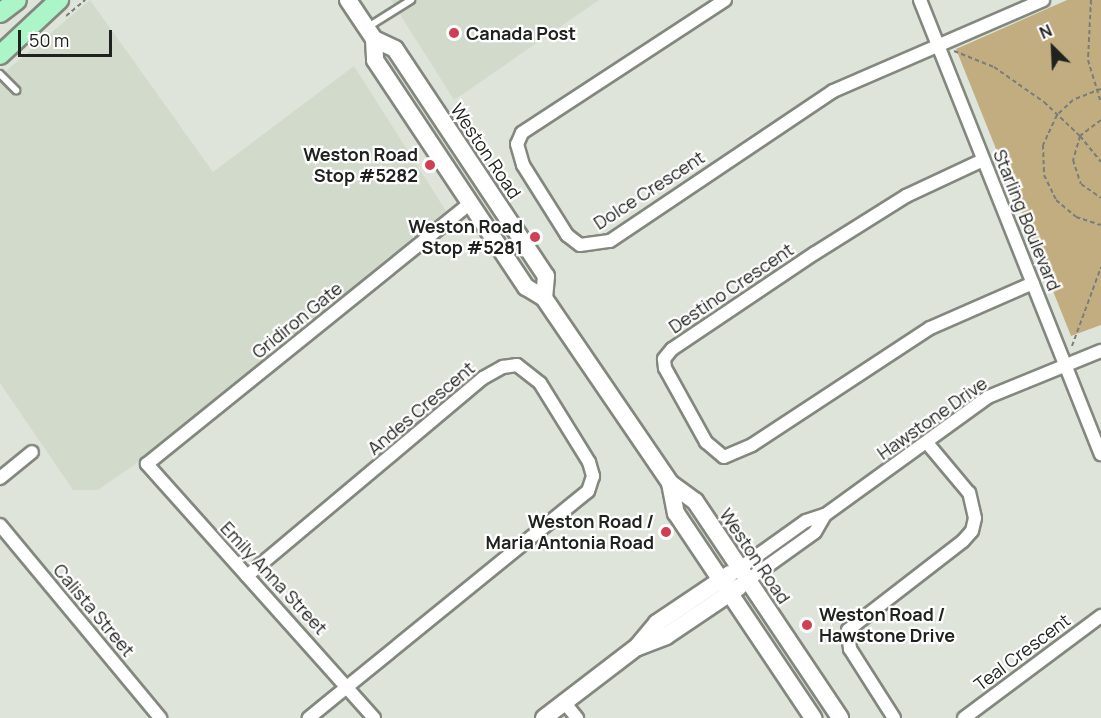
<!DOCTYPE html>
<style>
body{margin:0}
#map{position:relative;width:1101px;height:718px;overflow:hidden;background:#dfe4db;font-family:Manrope,sans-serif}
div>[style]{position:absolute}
.built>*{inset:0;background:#d1dacb}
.green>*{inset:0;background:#c2ad81}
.path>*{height:2px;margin-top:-1px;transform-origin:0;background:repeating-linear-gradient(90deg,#797c77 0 4.5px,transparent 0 7.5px)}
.roads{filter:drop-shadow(2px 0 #83887f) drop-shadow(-2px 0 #83887f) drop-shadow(0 2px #83887f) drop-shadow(0 -2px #83887f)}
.lane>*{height:6px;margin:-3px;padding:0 3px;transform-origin:3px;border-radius:3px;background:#fff}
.street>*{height:12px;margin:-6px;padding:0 6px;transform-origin:6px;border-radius:6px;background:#fff}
.secondary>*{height:16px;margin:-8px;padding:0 8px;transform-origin:8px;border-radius:8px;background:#fff}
.primary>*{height:18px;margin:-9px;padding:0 9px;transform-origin:9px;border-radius:9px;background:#abf5c8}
.dots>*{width:16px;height:16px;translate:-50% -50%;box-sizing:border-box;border:3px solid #fff;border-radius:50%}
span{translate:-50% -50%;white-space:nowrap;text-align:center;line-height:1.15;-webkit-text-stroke:4.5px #fff;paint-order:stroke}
.poi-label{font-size:18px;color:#20221f;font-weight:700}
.left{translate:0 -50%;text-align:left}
.right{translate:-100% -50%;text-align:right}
.street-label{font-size:18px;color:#20221f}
.north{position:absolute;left:1023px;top:18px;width:60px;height:60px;-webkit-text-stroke:4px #fff;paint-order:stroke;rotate:336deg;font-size:16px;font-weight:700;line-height:24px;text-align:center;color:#20221f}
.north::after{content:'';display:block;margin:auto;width:21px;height:27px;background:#20221f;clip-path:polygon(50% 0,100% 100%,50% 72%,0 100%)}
.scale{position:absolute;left:18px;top:30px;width:94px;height:27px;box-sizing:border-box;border:3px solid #20221f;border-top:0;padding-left:8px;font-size:18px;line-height:21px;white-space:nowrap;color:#20221f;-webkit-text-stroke:4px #fff;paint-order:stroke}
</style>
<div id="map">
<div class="built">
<div style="clip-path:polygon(90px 0,213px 172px,354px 66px,446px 211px,134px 465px,98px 490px,73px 490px,0 383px,0 76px)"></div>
<div style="clip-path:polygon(391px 0,599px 0,454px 100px)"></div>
</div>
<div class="green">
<div style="clip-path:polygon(1067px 0,1101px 0,1101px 325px,1071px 336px,956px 49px)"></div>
</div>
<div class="path">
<div style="left:1091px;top:0;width:60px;rotate:92.9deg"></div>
<div style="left:1088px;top:60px;width:45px;rotate:73.2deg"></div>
<div style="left:66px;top:16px;width:25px;rotate:-40deg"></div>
<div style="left:954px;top:51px;width:43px;rotate:21.8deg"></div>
<div style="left:994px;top:67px;width:61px;rotate:35deg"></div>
<div style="left:1044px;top:102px;width:50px;rotate:43.4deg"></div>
<div style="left:1080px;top:136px;width:33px;rotate:51deg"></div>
<div style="left:1101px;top:89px;width:30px;rotate:159deg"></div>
<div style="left:1073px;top:100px;width:22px;rotate:137deg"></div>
<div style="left:1057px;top:115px;width:33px;rotate:115deg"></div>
<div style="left:1043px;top:145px;width:30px;rotate:88deg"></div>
<div style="left:1044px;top:175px;width:28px;rotate:64deg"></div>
<div style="left:1056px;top:200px;width:26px;rotate:40deg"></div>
<div style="left:1076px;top:217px;width:26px;rotate:18deg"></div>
<div style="left:1101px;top:120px;width:26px;rotate:143deg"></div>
<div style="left:1080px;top:136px;width:25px;rotate:106deg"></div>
<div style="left:1073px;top:160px;width:25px;rotate:72deg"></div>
<div style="left:1081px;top:184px;width:24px;rotate:35deg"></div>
<div style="left:1072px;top:346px;width:84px;rotate:-69.8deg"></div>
</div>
<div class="roads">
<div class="lane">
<div style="left:368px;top:27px;width:51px;rotate:-32.1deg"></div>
<div style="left:0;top:74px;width:23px;rotate:45deg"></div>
</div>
<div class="street">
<div style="left:725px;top:0;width:243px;rotate:146.8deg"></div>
<div style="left:522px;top:133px;width:12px;rotate:114deg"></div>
<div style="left:517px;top:144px;width:22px;rotate:74deg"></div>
<div style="left:523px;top:165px;width:83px;rotate:57.8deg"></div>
<div style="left:567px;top:235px;width:16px;rotate:38deg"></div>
<div style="left:580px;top:245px;width:30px;rotate:-8deg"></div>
<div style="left:610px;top:241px;width:269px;rotate:-33.9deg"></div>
<div style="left:833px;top:91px;width:229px;rotate:-23.4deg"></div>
<div style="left:920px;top:0;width:489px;rotate:68.3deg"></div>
<div style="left:983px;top:160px;width:85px;rotate:154.9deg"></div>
<div style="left:906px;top:196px;width:107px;rotate:147.9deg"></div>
<div style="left:815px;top:253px;width:172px;rotate:146.1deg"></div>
<div style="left:672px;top:349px;width:13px;rotate:129deg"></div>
<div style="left:664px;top:359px;width:9px;rotate:84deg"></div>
<div style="left:665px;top:368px;width:85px;rotate:61deg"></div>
<div style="left:706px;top:442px;width:23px;rotate:40deg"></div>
<div style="left:724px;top:457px;width:30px;rotate:-23deg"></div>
<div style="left:752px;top:445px;width:213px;rotate:-33.3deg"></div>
<div style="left:930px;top:328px;width:112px;rotate:-23.6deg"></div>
<div style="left:0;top:478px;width:41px;rotate:-39.1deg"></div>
<div style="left:0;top:525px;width:251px;rotate:50.3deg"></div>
<div style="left:740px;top:568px;width:81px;rotate:-35.5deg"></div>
<div style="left:806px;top:521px;width:20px;rotate:-18deg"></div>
<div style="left:825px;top:515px;width:201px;rotate:-35.9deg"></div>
<div style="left:988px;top:397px;width:122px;rotate:-22.2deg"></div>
<div style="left:247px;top:576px;width:308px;rotate:-40deg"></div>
<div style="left:483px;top:378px;width:23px;rotate:-29deg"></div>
<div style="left:503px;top:367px;width:14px;rotate:-8deg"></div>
<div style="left:517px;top:365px;width:29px;rotate:38deg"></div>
<div style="left:540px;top:383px;width:93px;rotate:58.2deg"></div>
<div style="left:589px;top:462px;width:15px;rotate:74deg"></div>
<div style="left:593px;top:476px;width:16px;rotate:108deg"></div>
<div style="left:588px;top:491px;width:360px;rotate:140.9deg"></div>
<div style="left:748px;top:580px;width:82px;rotate:-35.6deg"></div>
<div style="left:815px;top:532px;width:20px;rotate:-60deg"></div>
<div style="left:564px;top:702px;width:21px;rotate:51deg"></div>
<div style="left:374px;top:718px;width:341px;rotate:-131.8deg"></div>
<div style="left:147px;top:464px;width:416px;rotate:-38.9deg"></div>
<div style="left:894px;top:718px;width:82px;rotate:-122.5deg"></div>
<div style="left:850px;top:649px;width:19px;rotate:-96deg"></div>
<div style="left:848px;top:630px;width:145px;rotate:-37.7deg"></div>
<div style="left:963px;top:541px;width:13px;rotate:-48deg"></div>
<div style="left:972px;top:531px;width:13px;rotate:-77deg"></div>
<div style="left:975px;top:518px;width:26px;rotate:-103deg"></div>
<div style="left:969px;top:493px;width:65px;rotate:-130deg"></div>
<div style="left:964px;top:718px;width:171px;rotate:-36.7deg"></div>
</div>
<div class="secondary">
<div style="left:348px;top:0;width:47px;rotate:56.3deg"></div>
<div style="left:374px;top:39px;width:21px;rotate:87deg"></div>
<div style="left:375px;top:60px;width:273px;rotate:56.4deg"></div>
<div style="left:526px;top:287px;width:21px;rotate:31deg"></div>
<div style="left:544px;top:298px;width:224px;rotate:55.7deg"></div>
<div style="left:670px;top:483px;width:31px;rotate:36deg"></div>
<div style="left:695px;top:501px;width:261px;rotate:56.2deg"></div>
<div style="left:374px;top:39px;width:23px;rotate:25deg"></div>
<div style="left:395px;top:49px;width:273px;rotate:56.4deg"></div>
<div style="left:546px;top:276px;width:22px;rotate:95deg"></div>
<div style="left:670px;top:483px;width:31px;rotate:79deg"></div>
<div style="left:676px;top:513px;width:247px;rotate:56.2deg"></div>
<div style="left:638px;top:647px;width:30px;rotate:-21deg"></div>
<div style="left:666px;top:636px;width:88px;rotate:-33.9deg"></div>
<div style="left:544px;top:718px;width:117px;rotate:-37.4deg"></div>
<div style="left:637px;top:647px;width:31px;rotate:-50deg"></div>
<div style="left:657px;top:623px;width:88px;rotate:-33.9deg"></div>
</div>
<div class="primary">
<div style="left:0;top:13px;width:21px;rotate:-37deg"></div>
<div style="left:0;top:55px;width:81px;rotate:-43deg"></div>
</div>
</div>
<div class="dots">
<div style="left:454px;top:33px;background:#d03f54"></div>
<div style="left:430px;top:165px;background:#d03f54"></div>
<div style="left:535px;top:237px;background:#d03f54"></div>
<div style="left:666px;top:532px;background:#d03f54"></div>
<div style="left:807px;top:625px;background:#d03f54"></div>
</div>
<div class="poi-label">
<span class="left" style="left:466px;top:33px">Canada Post</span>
<span class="right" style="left:418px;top:165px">Weston Road<br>Stop #5282</span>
<span class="right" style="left:523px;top:237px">Weston Road<br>Stop #5281</span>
<span class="right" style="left:654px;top:532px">Weston Road /<br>Maria Antonia Road</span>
<span class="left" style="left:819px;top:625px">Weston Road /<br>Hawstone Drive</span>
</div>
<div class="street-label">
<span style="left:486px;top:151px;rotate:56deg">Weston Road</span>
<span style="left:649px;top:190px;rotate:-33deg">Dolce Crescent</span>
<span style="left:1027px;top:220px;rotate:68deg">Starling Boulevard</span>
<span style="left:731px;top:288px;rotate:-34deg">Destino Crescent</span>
<span style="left:297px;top:320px;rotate:-39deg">Gridiron Gate</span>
<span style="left:421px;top:408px;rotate:-40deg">Andes Crescent</span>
<span style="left:932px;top:418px;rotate:-35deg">Hawstone Drive</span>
<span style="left:755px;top:556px;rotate:56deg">Weston Road</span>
<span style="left:274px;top:578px;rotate:47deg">Emily Anna Street</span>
<span style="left:94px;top:610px;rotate:50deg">Calista Street</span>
<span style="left:1022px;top:652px;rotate:-37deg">Teal Crescent</span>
</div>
<div class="north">N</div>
<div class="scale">50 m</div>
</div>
